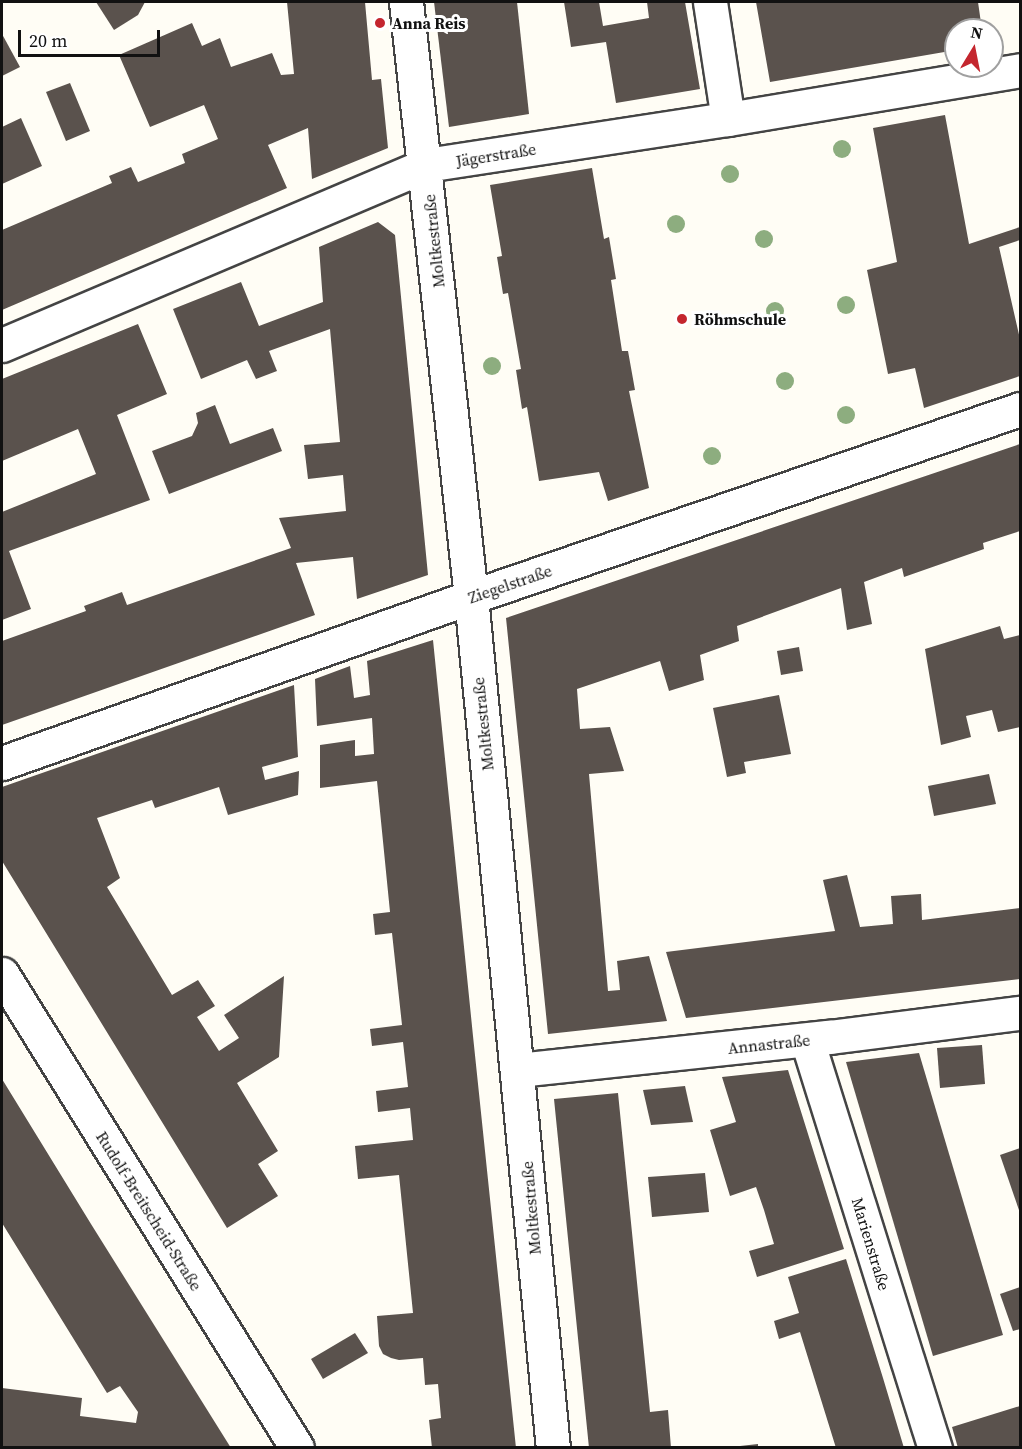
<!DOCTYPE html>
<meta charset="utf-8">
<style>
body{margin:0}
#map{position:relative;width:1022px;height:1449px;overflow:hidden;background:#fffdf5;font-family:"Source Serif 4",serif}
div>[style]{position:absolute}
.building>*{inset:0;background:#5a524d}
.roads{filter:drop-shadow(2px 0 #444) drop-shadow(-2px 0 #444) drop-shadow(0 2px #444) drop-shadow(0 -2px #444)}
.minor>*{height:33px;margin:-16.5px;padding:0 16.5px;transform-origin:16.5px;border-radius:16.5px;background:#fff}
.trees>*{width:18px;height:18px;margin:-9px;border-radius:50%;background:#8dad7f}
.dots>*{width:16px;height:16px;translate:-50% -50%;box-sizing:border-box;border:3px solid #fff;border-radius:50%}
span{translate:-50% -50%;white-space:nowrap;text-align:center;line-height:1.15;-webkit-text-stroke:6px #fff;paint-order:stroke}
.poi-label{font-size:16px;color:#111;font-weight:700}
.left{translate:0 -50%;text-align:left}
.street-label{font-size:16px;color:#111}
.frame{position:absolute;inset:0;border:3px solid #111;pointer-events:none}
.north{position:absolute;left:944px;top:18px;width:60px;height:60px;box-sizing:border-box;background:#fff;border:2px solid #a0a0a0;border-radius:50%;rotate:10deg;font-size:16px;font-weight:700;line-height:24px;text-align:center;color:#111}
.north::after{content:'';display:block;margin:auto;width:21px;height:27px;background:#c4262e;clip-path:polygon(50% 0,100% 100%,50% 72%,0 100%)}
.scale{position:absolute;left:18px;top:30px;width:142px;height:27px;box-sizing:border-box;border:3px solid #111;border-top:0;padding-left:8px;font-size:18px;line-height:21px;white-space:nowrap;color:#111;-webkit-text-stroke:4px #fff;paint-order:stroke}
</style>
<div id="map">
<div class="building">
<div style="clip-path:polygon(96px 2px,145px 2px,138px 15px,114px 30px)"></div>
<div style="clip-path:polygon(287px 2px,365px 2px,372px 80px,381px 79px,388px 148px,312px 179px,308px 128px,268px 145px,287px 188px,2px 310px,2px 230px,112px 183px,109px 176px,131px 167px,138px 182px,185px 163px,182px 154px,218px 139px,204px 105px,150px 127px,119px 55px,192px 23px,202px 46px,220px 38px,231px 67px,272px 53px,281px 75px,294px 74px)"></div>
<div style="clip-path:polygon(434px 2px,517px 2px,529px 114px,449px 127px)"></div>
<div style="clip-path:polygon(564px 2px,599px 2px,603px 26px,649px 18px,647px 2px,685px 2px,700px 89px,616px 103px,606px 42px,571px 47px)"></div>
<div style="clip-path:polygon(756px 2px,978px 2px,982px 30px,956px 30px,956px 50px,770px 82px)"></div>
<div style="clip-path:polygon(2px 34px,20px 67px,2px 76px)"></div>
<div style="clip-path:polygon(70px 83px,90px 131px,66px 141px,46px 92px)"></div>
<div style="clip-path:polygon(945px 115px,969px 244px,1020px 227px,1020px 240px,999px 247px,1020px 339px,1020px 376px,924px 408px,915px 368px,888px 374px,867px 270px,897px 262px,873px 128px)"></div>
<div style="clip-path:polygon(21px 118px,42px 166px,2px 184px,2px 127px)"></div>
<div style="clip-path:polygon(592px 168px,604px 239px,609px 237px,616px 279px,611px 280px,622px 351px,628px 351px,635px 390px,629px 391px,649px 488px,608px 501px,599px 472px,539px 481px,527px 407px,522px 409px,516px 370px,521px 369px,508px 293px,503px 294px,497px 257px,502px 256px,490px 185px)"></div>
<div style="clip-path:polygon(378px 222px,395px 235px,428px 575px,357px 599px,353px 557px,296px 563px,315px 615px,2px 725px,2px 641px,86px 611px,84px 606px,122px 592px,127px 605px,291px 548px,279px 518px,346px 511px,343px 475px,308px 479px,304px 445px,340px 442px,330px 329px,269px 351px,277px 371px,256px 379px,247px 360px,201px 379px,173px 309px,241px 282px,259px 326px,323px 302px,319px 247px)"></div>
<div style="clip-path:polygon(138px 324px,167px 394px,117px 415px,150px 500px,9px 551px,31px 609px,2px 620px,2px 512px,96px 474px,78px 429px,2px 461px,2px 379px)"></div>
<div style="clip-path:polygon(215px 405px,230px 444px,273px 428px,282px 451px,169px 494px,152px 451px,192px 436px,198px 423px,196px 413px)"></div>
<div style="clip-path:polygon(1020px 444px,1020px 531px,983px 543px,984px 549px,904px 577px,902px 568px,864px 582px,872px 624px,847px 630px,841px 588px,737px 626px,739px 641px,700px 655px,704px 680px,669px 691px,660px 661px,577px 689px,580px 729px,610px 727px,624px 771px,589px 774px,608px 991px,620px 990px,617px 961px,649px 956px,667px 1021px,548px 1034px,506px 618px)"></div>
<div style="clip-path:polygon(1000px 626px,1004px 639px,1020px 635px,1020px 727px,998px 732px,992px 710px,966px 716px,971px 737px,941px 745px,925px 649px)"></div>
<div style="clip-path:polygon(433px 640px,473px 1036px,516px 1448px,432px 1448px,429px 1420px,441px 1418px,438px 1384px,425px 1385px,423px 1358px,399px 1360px,391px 1358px,383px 1354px,379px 1346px,377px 1316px,413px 1313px,399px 1175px,358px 1179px,355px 1146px,413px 1140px,410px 1108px,378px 1112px,376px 1091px,408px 1087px,403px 1042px,372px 1046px,370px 1029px,402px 1025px,392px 933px,375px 935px,373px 914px,390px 912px,377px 781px,320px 788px,320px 745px,355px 740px,355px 756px,374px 754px,372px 718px,317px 726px,315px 679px,350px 666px,354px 698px,370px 695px,367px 661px)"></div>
<div style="clip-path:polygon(799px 647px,803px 671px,781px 675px,777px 651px)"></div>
<div style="clip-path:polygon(294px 685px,298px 757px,262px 767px,265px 780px,299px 771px,298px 795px,228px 815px,219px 787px,155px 808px,152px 800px,97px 818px,120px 878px,107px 887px,172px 995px,198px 980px,215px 1006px,197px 1017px,219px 1051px,239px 1038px,224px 1015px,284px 976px,279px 1057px,237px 1083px,278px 1151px,258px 1164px,278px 1196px,227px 1228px,2px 861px,2px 787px)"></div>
<div style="clip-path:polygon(779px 695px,791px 754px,744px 762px,746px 773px,727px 777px,713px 708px)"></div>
<div style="clip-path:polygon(989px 774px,996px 804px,934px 816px,928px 786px)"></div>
<div style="clip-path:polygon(847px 875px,860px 927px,893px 924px,891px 896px,921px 894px,922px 920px,1020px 908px,1020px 979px,686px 1018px,666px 952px,835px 931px,823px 880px)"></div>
<div style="clip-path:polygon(982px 1045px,985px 1084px,940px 1088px,937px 1048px)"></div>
<div style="clip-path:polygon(919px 1053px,1003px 1335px,933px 1356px,846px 1062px)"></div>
<div style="clip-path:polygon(788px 1070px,844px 1249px,757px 1277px,749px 1251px,774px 1244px,764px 1210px,756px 1187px,730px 1196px,710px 1130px,736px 1122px,722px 1077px)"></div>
<div style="clip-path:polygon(2px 1079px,91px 1224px,231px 1448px,2px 1448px,2px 1388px,82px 1398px,80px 1416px,136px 1423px,138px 1412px,120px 1386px,107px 1393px,2px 1223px)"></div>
<div style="clip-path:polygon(685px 1086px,693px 1122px,651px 1125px,643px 1090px)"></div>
<div style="clip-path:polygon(618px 1093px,650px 1412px,668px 1410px,671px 1448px,589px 1448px,554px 1099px)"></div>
<div style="clip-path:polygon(1020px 1148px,1020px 1213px,1000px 1155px)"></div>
<div style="clip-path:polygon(705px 1173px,709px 1212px,652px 1217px,648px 1177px)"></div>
<div style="clip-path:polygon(846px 1259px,883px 1378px,904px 1448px,836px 1448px,800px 1332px,779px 1339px,774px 1321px,799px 1313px,788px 1277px)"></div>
<div style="clip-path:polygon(1020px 1287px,1020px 1329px,1013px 1331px,1000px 1294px)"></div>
<div style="clip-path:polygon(355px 1333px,368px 1353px,323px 1379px,311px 1359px)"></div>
<div style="clip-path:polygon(1020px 1406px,1020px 1448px,958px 1448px,952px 1427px)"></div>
<div style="clip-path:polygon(758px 1444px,758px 1448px,740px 1448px,740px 1446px)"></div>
</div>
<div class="roads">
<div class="minor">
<div style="left:406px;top:2px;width:599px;rotate:83.77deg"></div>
<div style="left:471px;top:597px;width:855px;rotate:84.5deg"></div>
<div style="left:710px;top:2px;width:118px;rotate:81.3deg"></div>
<div style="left:2px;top:345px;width:461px;rotate:-23deg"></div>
<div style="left:426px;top:165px;width:305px;rotate:-8.7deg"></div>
<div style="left:728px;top:119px;width:296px;rotate:-9.5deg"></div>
<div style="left:2px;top:763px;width:498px;rotate:-19.5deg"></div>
<div style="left:471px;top:597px;width:580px;rotate:-18.9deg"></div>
<div style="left:2px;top:974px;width:558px;rotate:58.1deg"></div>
<div style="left:807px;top:1040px;width:428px;rotate:72.6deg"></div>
<div style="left:518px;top:1070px;width:313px;rotate:-6.1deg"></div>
<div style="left:829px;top:1037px;width:193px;rotate:-7.2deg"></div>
</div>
</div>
<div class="trees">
<div style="left:842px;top:149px"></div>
<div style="left:730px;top:174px"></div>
<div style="left:676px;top:224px"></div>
<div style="left:764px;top:239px"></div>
<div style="left:846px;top:305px"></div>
<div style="left:775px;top:311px"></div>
<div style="left:492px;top:366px"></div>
<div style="left:785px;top:381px"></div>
<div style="left:846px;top:415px"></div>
<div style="left:712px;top:456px"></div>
</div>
<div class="dots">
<div style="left:380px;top:23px;background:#c4262e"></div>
<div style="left:682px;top:319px;background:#c4262e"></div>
</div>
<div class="poi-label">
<span class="left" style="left:392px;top:23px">Anna Reis</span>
<span class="left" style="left:694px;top:319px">Röhmschule</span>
</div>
<div class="street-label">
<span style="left:496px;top:155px;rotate:-9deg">Jägerstraße</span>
<span style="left:434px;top:241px;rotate:-96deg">Moltkestraße</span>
<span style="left:510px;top:584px;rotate:-19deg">Ziegelstraße</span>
<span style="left:483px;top:724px;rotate:-96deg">Moltkestraße</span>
<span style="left:769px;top:1044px;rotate:-6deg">Annastraße</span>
<span style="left:531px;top:1208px;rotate:-95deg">Moltkestraße</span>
<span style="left:149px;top:1211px;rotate:58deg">Rudolf-Breitscheid-Straße</span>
<span style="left:871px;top:1244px;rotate:73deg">Marienstraße</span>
</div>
<div class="frame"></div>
<div class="north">N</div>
<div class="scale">20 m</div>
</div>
